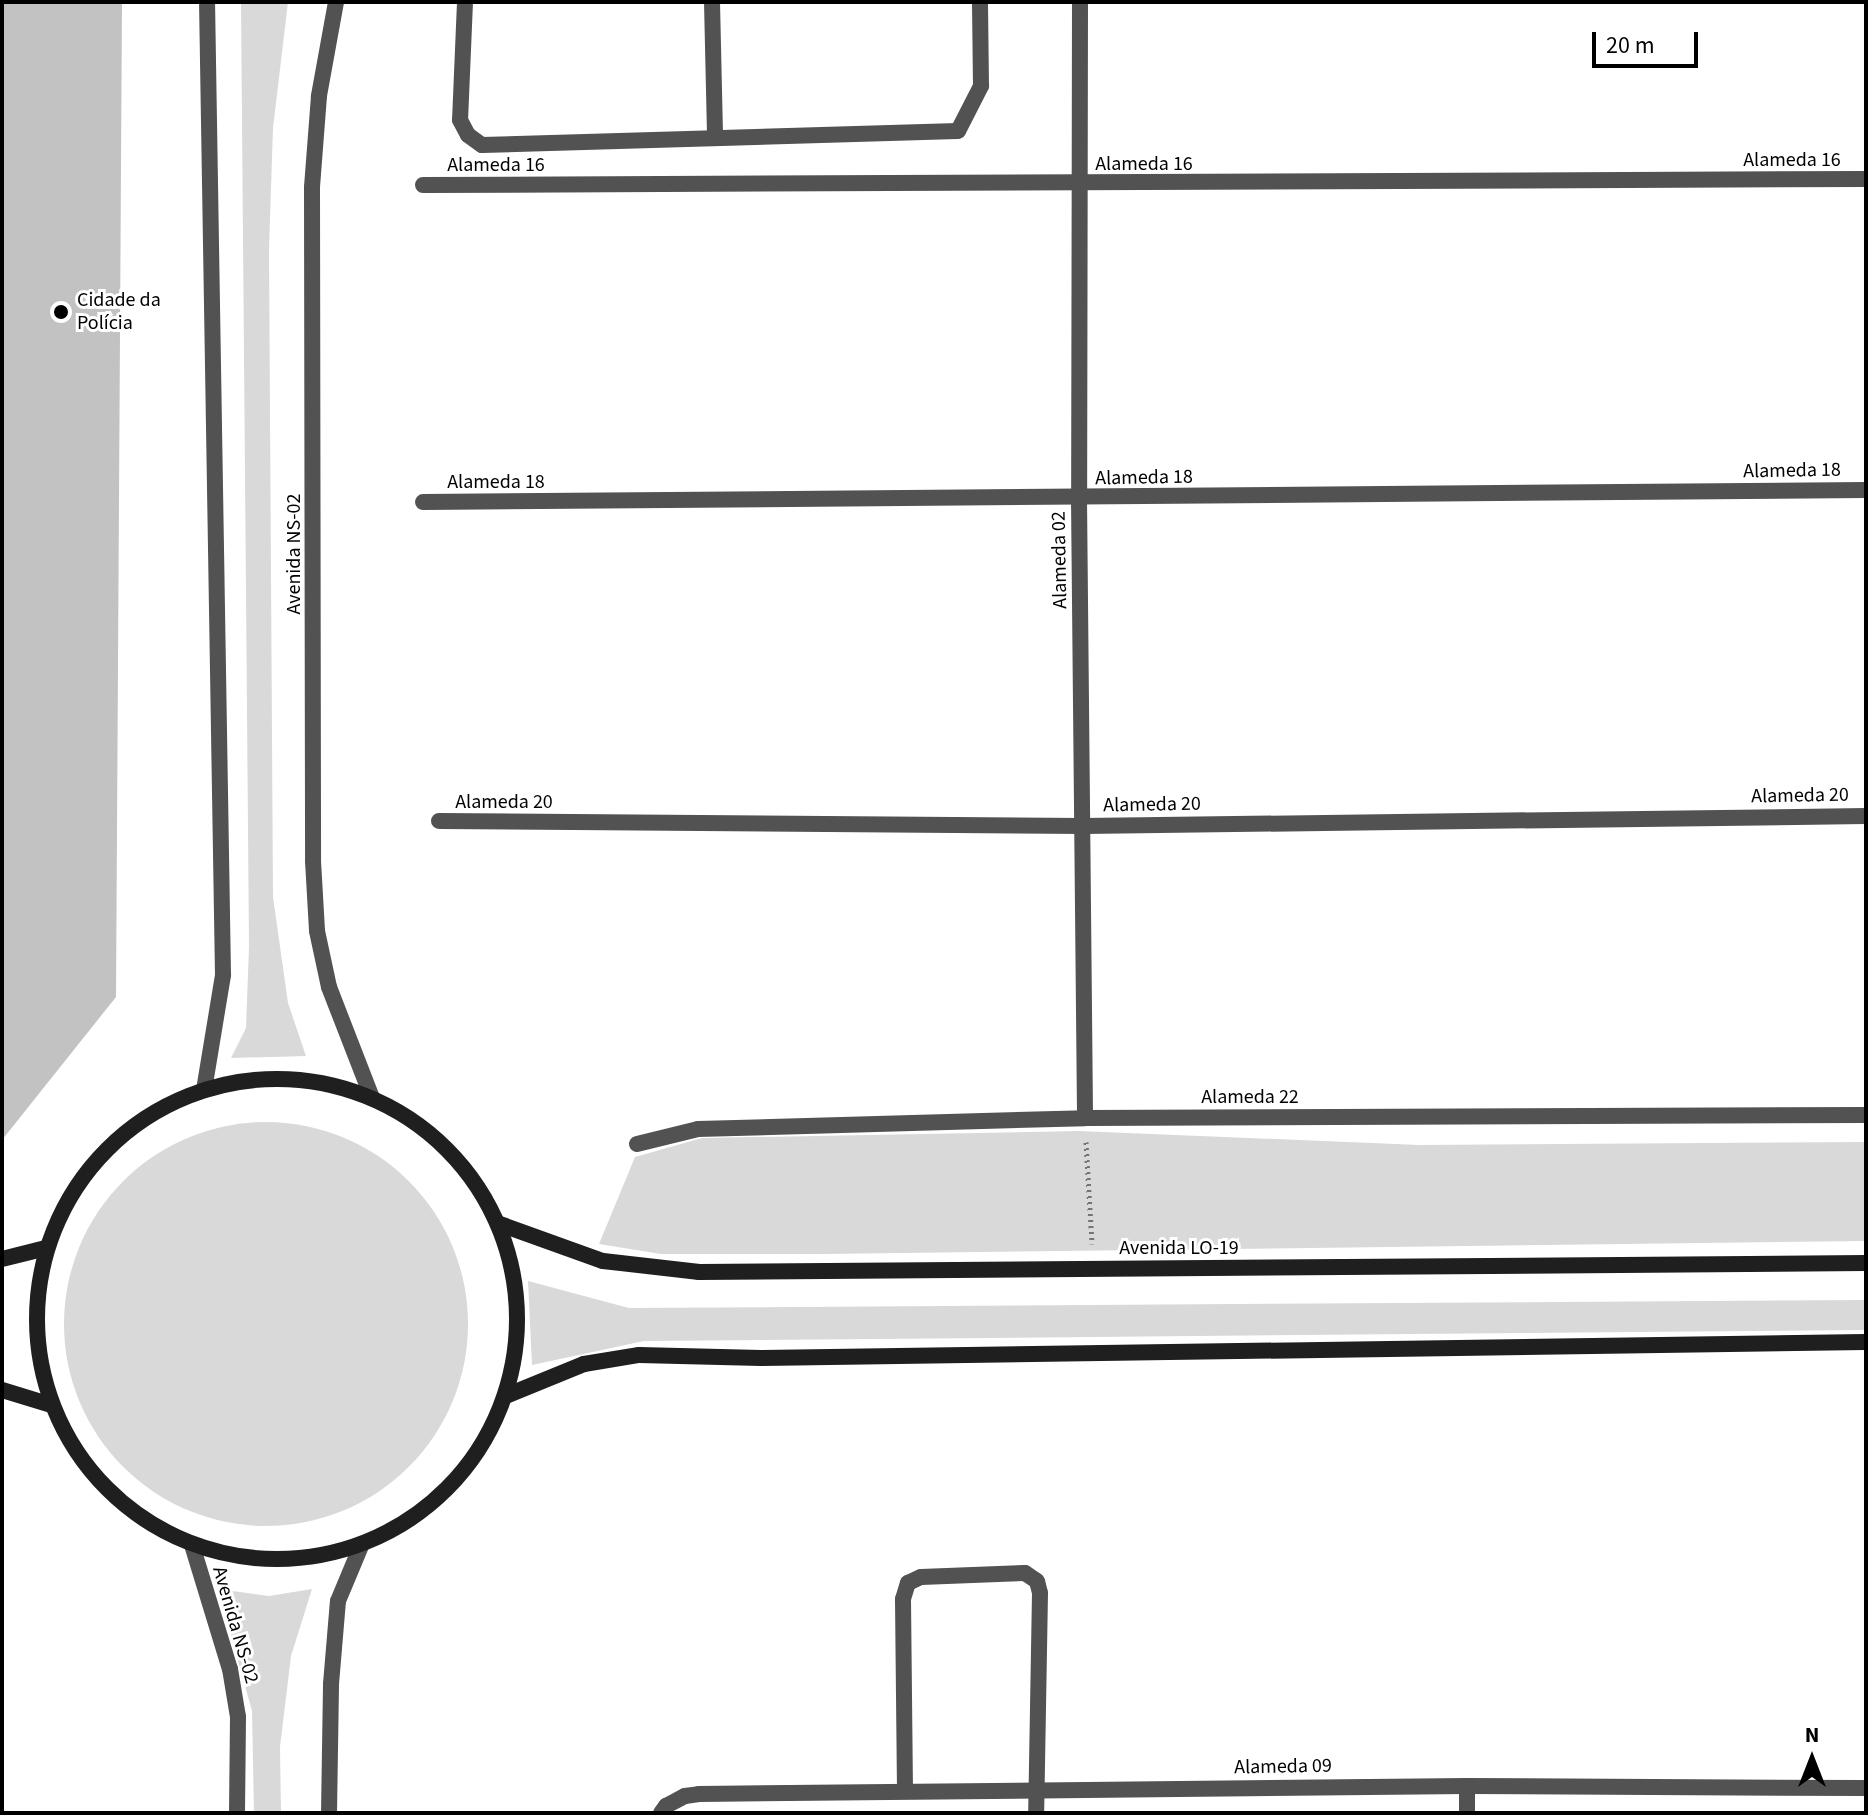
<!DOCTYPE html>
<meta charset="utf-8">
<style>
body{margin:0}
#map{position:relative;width:1868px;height:1815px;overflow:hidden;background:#fff;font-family:"Source Sans 3",sans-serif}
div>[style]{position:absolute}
.green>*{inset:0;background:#d9d9d9}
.round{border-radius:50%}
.building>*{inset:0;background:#c2c2c2}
.path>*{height:5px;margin-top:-2.5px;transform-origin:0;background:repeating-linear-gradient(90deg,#747474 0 2px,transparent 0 6px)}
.minor>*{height:16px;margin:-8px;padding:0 8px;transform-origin:8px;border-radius:8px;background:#525252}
.tertiary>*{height:16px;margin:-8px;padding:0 8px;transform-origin:8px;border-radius:8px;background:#525252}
.secondary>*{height:16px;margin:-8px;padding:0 8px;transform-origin:8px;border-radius:8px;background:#1f1f1f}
.secondary>.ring{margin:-8px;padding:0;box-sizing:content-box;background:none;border:16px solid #1f1f1f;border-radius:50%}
.dots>*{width:22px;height:22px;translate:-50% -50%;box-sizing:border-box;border:4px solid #fff;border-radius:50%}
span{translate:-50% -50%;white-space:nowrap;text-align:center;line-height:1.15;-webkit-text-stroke:6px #fff;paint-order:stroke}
.street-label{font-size:20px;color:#000}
.poi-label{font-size:20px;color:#000}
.left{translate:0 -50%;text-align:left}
.frame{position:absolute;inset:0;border:4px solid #000;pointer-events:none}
.north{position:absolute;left:1772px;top:1719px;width:80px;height:80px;-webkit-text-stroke:6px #fff;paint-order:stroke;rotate:0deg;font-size:22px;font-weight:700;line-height:32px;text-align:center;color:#000}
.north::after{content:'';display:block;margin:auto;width:28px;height:36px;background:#000;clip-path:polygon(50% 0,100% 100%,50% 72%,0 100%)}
.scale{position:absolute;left:1592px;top:32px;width:106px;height:36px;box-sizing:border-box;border:4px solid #000;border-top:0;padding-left:10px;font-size:24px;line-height:28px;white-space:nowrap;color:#000;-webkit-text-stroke:6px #fff;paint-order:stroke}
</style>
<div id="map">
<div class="green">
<div style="clip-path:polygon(241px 2px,288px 2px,273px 128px,269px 249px,273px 897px,288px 1003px,306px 1056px,231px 1058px,246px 1028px,249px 947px)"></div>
<div class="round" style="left:64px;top:1122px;width:404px;height:404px"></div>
<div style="clip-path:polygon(1079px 1131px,1419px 1145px,1866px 1142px,1866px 1241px,824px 1254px,661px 1254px,599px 1244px,635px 1157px,702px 1138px)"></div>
<div style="clip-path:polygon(528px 1281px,629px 1308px,1866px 1300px,1866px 1330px,644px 1341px,532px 1365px)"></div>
<div style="clip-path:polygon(218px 1589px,269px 1596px,312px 1589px,291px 1656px,280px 1747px,281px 1813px,254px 1813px,252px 1711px)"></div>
</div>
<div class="building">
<div style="clip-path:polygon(2px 2px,122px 2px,116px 997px,2px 1140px)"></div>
</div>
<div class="path">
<div style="left:1086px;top:1142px;width:102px;rotate:86.6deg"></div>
</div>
<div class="minor">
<div style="left:465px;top:2px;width:118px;rotate:92.4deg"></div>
<div style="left:460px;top:120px;width:17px;rotate:62deg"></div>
<div style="left:468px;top:135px;width:17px;rotate:36deg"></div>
<div style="left:482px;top:145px;width:476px;rotate:-1.7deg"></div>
<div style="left:958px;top:131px;width:51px;rotate:-62.9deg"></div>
<div style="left:981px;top:86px;width:84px;rotate:-90.7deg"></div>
<div style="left:712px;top:2px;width:135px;rotate:88.7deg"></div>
<div style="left:1080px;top:2px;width:497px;rotate:90.1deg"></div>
<div style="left:1079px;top:499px;width:619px;rotate:89.44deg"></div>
<div style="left:423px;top:185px;width:1443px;rotate:-0.24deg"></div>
<div style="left:423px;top:502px;width:1443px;rotate:-0.48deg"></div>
<div style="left:439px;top:821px;width:645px;rotate:0.44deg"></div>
<div style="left:1084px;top:826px;width:782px;rotate:-0.73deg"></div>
<div style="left:637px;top:1144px;width:63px;rotate:-13.8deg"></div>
<div style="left:698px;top:1129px;width:387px;rotate:-1.6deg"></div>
<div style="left:1085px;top:1118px;width:781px;rotate:-0.22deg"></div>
<div style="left:1467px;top:1786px;width:27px;rotate:90deg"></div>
<div style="left:905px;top:1791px;width:192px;rotate:-90.6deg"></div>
<div style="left:903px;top:1599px;width:17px;rotate:-73deg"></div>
<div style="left:908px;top:1583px;width:14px;rotate:-25deg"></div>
<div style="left:921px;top:1577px;width:104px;rotate:-2.2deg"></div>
<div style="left:1025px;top:1573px;width:14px;rotate:34deg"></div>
<div style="left:1037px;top:1581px;width:12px;rotate:76deg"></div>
<div style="left:1040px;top:1593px;width:220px;rotate:91deg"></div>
<div style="left:661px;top:1813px;width:9px;rotate:-54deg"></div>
<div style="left:666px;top:1806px;width:21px;rotate:-28deg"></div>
<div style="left:685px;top:1796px;width:14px;rotate:-8deg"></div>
<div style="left:699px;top:1794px;width:768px;rotate:-0.6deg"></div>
<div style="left:1467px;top:1786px;width:399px;rotate:0.3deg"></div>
</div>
<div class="tertiary">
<div style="left:336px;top:2px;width:96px;rotate:100.3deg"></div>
<div style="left:319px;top:96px;width:92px;rotate:94.4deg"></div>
<div style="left:312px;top:188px;width:673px;rotate:89.91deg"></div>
<div style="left:313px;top:861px;width:70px;rotate:86.7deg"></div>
<div style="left:317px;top:931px;width:57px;rotate:77.9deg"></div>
<div style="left:329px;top:987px;width:119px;rotate:68.8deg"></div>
<div style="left:204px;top:1090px;width:117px;rotate:-80.6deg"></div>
<div style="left:223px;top:975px;width:973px;rotate:-90.94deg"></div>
<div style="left:192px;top:1545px;width:130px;rotate:73deg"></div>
<div style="left:230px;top:1669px;width:49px;rotate:80.5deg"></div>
<div style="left:238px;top:1717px;width:96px;rotate:90.6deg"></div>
<div style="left:329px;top:1813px;width:129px;rotate:-89.1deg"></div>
<div style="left:331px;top:1684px;width:83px;rotate:-85.2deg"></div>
<div style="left:338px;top:1601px;width:60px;rotate:-67.3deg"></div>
</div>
<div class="secondary">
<div class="ring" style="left:37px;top:1079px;width:464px;height:464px"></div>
<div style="left:500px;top:1224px;width:109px;rotate:19.8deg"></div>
<div style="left:603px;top:1261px;width:97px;rotate:6.5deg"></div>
<div style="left:699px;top:1272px;width:1167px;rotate:-0.44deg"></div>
<div style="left:2px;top:1259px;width:45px;rotate:-14deg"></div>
<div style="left:2px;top:1390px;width:51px;rotate:17deg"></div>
<div style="left:508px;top:1395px;width:82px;rotate:-22.2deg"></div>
<div style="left:584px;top:1364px;width:56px;rotate:-9.3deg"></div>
<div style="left:639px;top:1355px;width:122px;rotate:1.4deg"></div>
<div style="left:761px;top:1358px;width:1105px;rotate:-0.83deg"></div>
</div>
<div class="dots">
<div style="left:61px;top:312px;background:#000"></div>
</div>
<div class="street-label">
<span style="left:1792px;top:160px">Alameda 16</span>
<span style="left:1144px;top:164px">Alameda 16</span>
<span style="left:496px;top:165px">Alameda 16</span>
<span style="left:1792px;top:471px;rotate:-1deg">Alameda 18</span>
<span style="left:1144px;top:478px;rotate:-1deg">Alameda 18</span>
<span style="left:496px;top:482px">Alameda 18</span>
<span style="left:294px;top:554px;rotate:-90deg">Avenida NS-02</span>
<span style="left:1060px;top:560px;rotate:-91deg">Alameda 02</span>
<span style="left:1800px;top:796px;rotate:-1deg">Alameda 20</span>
<span style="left:504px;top:802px">Alameda 20</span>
<span style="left:1152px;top:805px;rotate:-1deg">Alameda 20</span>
<span style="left:1250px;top:1097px">Alameda 22</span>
<span style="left:1179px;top:1248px">Avenida LO-19</span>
<span style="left:235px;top:1625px;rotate:74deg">Avenida NS-02</span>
<span style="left:1283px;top:1767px;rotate:-1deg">Alameda 09</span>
</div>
<div class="poi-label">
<span class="left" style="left:77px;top:312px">Cidade da<br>Polícia</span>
</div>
<div class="frame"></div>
<div class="north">N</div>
<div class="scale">20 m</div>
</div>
